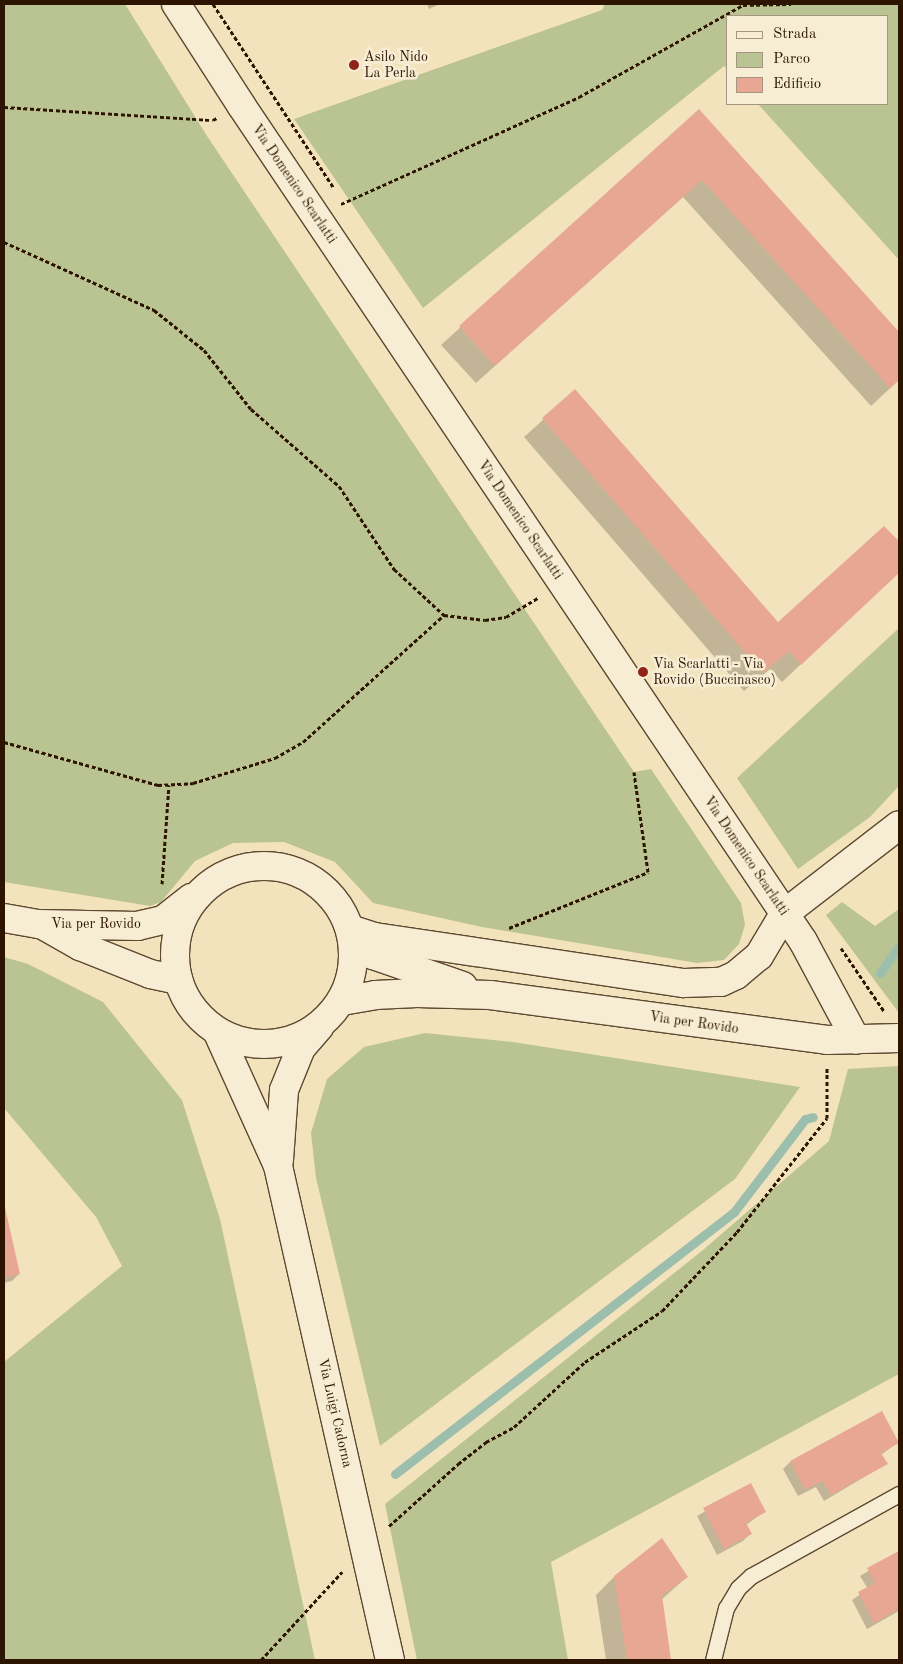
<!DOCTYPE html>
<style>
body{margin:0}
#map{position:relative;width:903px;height:1664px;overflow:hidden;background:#f3e3bd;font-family:"Old Standard TT",serif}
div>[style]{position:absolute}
.green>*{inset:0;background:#bac492}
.shadow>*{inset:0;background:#0003}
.stream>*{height:9px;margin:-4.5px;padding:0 4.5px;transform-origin:4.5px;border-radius:4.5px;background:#9cbead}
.building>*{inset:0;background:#e8a792}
.path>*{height:3px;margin-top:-1.5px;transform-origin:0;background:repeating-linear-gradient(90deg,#2d1400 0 4px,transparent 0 6.5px)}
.roads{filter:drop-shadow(1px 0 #5e482f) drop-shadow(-1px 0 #5e482f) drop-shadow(0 1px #5e482f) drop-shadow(0 -1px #5e482f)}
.lane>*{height:15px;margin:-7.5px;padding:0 7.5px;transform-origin:7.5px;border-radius:7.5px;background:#f7edd4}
.street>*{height:28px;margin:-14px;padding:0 14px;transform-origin:14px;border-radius:14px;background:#f7edd4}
.secondary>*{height:28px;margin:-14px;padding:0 14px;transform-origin:14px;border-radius:14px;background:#f7edd4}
.secondary>.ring{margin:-14px;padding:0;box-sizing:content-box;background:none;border:28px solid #f7edd4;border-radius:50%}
.dots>*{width:14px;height:14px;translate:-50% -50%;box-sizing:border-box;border:2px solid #f7edd4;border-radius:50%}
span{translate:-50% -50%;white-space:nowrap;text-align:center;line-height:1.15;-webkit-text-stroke:5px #f7edd4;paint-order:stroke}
.poi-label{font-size:14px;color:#2d1400}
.left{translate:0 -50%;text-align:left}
.street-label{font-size:14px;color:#2d1400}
.frame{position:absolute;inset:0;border:5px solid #2d1400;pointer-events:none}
.legend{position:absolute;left:726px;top:15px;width:162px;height:90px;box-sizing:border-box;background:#f7edd4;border:1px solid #a6967f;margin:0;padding:6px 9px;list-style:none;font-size:15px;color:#2d1400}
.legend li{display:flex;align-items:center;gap:10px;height:25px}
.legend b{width:25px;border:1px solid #a6967f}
</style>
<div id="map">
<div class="green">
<div style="clip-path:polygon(4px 4px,125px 4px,207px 136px,634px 772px,651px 769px,741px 903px,745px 925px,739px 944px,724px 960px,697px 963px,482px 927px,373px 903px,335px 862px,284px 842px,233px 843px,195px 861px,161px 902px,150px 906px,4px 882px)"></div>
<div style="clip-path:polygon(605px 4px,899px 4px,899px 260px,758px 104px,887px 104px,887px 16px,727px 16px,727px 69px,724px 66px,423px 308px,294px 119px,602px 10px)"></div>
<div style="clip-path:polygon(899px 628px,899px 786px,870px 817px,798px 869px,737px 778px)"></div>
<div style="clip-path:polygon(842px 902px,875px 926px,899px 909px,899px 1013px,826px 915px)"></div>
<div style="clip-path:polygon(4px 957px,28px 964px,103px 1002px,182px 1100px,220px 1219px,315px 1660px,4px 1660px,4px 1362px,122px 1266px,96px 1217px,4px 1108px)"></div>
<div style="clip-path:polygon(425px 1033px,513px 1042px,800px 1087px,735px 1179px,380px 1446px,316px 1178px,311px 1133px,327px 1079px,364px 1047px)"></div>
<div style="clip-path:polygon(899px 1066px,899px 1374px,551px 1562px,568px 1660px,417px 1660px,385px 1504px,703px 1250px,829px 1141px,848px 1069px)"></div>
</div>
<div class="shadow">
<div style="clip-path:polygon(427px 4px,440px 4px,429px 9px)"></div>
<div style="clip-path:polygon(699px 111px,899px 334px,899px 380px,871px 406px,683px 197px,476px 383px,441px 345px)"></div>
<div style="clip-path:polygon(575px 391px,778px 624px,884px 527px,899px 543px,899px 572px,782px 682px,770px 669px,744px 691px,524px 437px)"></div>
<div style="clip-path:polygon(4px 1205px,19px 1274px,12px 1281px,4px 1283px)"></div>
<div style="clip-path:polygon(882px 1413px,897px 1443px,881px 1455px,886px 1464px,824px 1501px,816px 1487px,798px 1496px,783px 1469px,790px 1462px)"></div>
<div style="clip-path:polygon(750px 1485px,764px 1512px,746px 1525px,750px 1534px,743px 1541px,717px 1555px,697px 1516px)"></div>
<div style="clip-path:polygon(899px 1552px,899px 1611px,867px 1629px,852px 1600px,868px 1589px,860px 1576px)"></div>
<div style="clip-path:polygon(614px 1577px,687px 1577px,661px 1600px,670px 1660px,606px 1660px,596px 1595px)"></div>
</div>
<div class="stream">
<div style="left:880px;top:973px;width:33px;rotate:-55deg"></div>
<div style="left:395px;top:1474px;width:428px;rotate:-37.7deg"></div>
<div style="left:734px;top:1212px;width:117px;rotate:-52.6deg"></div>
<div style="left:805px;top:1119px;width:8px;rotate:-14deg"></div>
</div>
<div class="building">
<div style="clip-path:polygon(699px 109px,899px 332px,899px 380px,890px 388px,702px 180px,495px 366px,459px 326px)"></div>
<div style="clip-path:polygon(575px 389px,778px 622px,884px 526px,899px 541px,899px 573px,801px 665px,789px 651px,763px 673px,542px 418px)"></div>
<div style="clip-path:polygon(4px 1203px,20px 1274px,4px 1278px)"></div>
<div style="clip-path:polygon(882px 1411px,899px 1443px,881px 1453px,888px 1464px,831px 1495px,823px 1481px,805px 1490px,790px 1461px)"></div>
<div style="clip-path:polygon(751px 1483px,766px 1512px,746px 1523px,752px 1534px,724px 1549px,703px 1508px)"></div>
<div style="clip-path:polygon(662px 1538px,688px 1577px,662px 1595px,671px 1660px,627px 1660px,614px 1576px)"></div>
<div style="clip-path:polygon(899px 1551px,899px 1609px,874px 1623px,858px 1592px,875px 1583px,867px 1568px)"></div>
</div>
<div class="path">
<div style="left:213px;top:4px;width:220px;rotate:56.7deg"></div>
<div style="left:4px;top:107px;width:209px;rotate:3.6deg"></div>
<div style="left:213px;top:120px;width:4px;rotate:-27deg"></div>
<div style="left:341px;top:204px;width:261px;rotate:-24.2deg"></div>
<div style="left:579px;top:97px;width:188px;rotate:-29.3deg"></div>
<div style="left:743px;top:5px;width:48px;rotate:-1.2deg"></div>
<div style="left:4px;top:242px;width:165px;rotate:24.4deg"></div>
<div style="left:154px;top:310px;width:64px;rotate:38.7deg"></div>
<div style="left:204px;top:350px;width:75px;rotate:51.5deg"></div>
<div style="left:251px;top:409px;width:117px;rotate:41.2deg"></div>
<div style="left:339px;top:486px;width:100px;rotate:56.5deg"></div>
<div style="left:394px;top:569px;width:68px;rotate:42.6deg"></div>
<div style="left:4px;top:742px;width:160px;rotate:15.6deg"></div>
<div style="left:158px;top:785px;width:35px;rotate:-3deg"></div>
<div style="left:193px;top:783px;width:86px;rotate:-17deg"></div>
<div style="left:275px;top:758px;width:32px;rotate:-30deg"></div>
<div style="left:303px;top:742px;width:190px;rotate:-42deg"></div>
<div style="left:444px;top:615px;width:41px;rotate:7deg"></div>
<div style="left:485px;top:620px;width:21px;rotate:-8deg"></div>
<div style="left:506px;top:617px;width:37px;rotate:-31deg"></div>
<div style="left:162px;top:884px;width:99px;rotate:-86deg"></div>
<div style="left:509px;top:928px;width:150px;rotate:-21.9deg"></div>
<div style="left:648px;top:872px;width:101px;rotate:-98deg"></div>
<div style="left:841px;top:948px;width:76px;rotate:55.7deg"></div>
<div style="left:389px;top:1526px;width:93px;rotate:-41.9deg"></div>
<div style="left:458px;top:1464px;width:36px;rotate:-38deg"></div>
<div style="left:486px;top:1442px;width:32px;rotate:-28deg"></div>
<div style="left:514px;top:1427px;width:96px;rotate:-42.5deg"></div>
<div style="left:585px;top:1362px;width:92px;rotate:-33.5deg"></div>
<div style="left:662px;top:1311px;width:109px;rotate:-46.5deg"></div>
<div style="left:737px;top:1232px;width:145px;rotate:-51.7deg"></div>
<div style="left:827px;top:1118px;width:51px;rotate:-90deg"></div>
<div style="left:261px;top:1660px;width:120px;rotate:-47.4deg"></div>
</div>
<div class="roads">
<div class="lane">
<div style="left:713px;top:1660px;width:54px;rotate:-76deg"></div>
<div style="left:726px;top:1608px;width:23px;rotate:-59deg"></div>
<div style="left:738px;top:1588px;width:18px;rotate:-43deg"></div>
<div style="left:751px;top:1576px;width:169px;rotate:-29deg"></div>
</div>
<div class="street">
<div style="left:176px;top:4px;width:120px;rotate:57.2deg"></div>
<div style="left:241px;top:105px;width:1007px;rotate:56.09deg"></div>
<div style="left:803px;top:941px;width:112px;rotate:61.8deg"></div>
<div style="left:350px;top:929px;width:26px;rotate:18deg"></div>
<div style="left:375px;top:937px;width:312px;rotate:8.5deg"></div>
<div style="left:684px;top:983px;width:37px;rotate:-2deg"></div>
<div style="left:721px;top:982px;width:17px;rotate:-25deg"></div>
<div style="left:736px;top:975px;width:30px;rotate:-40deg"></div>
<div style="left:759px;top:956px;width:49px;rotate:-59.2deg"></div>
<div style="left:784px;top:914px;width:145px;rotate:-37.7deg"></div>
<div style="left:218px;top:1033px;width:146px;rotate:65.7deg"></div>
<div style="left:278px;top:1166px;width:507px;rotate:77.23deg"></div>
<div style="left:279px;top:1160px;width:70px;rotate:-85.9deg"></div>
<div style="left:284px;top:1090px;width:45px;rotate:-68deg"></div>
<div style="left:301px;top:1048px;width:28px;rotate:-49deg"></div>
</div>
<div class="secondary">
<div class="ring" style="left:175px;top:866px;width:150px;height:150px"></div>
<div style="left:4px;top:918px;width:36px;rotate:10deg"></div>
<div style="left:39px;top:924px;width:98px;rotate:1.2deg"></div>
<div style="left:137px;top:926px;width:27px;rotate:-13deg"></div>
<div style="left:163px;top:920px;width:36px;rotate:-38deg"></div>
<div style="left:43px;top:925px;width:43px;rotate:29.6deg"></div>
<div style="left:80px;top:946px;width:75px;rotate:21.8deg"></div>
<div style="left:150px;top:974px;width:29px;rotate:12deg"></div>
<div style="left:353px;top:944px;width:23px;rotate:29deg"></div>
<div style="left:373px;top:955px;width:95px;rotate:19deg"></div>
<div style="left:342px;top:1001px;width:34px;rotate:-10deg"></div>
<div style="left:375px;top:995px;width:42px;rotate:-2.7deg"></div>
<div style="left:417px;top:993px;width:73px;rotate:1.6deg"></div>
<div style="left:490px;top:995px;width:340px;rotate:7.6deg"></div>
<div style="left:827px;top:1040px;width:72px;rotate:-1.6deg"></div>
</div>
</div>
<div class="dots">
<div style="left:354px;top:65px;background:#8f2418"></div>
<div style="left:643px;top:672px;background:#8f2418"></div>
</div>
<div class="poi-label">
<span class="left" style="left:364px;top:65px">Asilo Nido<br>La Perla</span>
<span class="left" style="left:653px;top:672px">Via Scarlatti - Via<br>Rovido (Buccinasco)</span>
</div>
<div class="street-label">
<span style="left:294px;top:184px;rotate:56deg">Via Domenico Scarlatti</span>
<span style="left:520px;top:520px;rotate:56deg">Via Domenico Scarlatti</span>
<span style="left:746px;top:856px;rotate:56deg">Via Domenico Scarlatti</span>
<span style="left:96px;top:924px">Via per Rovido</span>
<span style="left:694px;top:1023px;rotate:8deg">Via per Rovido</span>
<span style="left:335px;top:1413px;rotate:77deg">Via Luigi Cadorna</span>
</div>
<div class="frame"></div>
<ul class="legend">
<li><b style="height:6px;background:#f7edd4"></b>Strada</li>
<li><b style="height:14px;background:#bac492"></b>Parco</li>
<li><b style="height:14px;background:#e8a792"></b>Edificio</li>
</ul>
</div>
